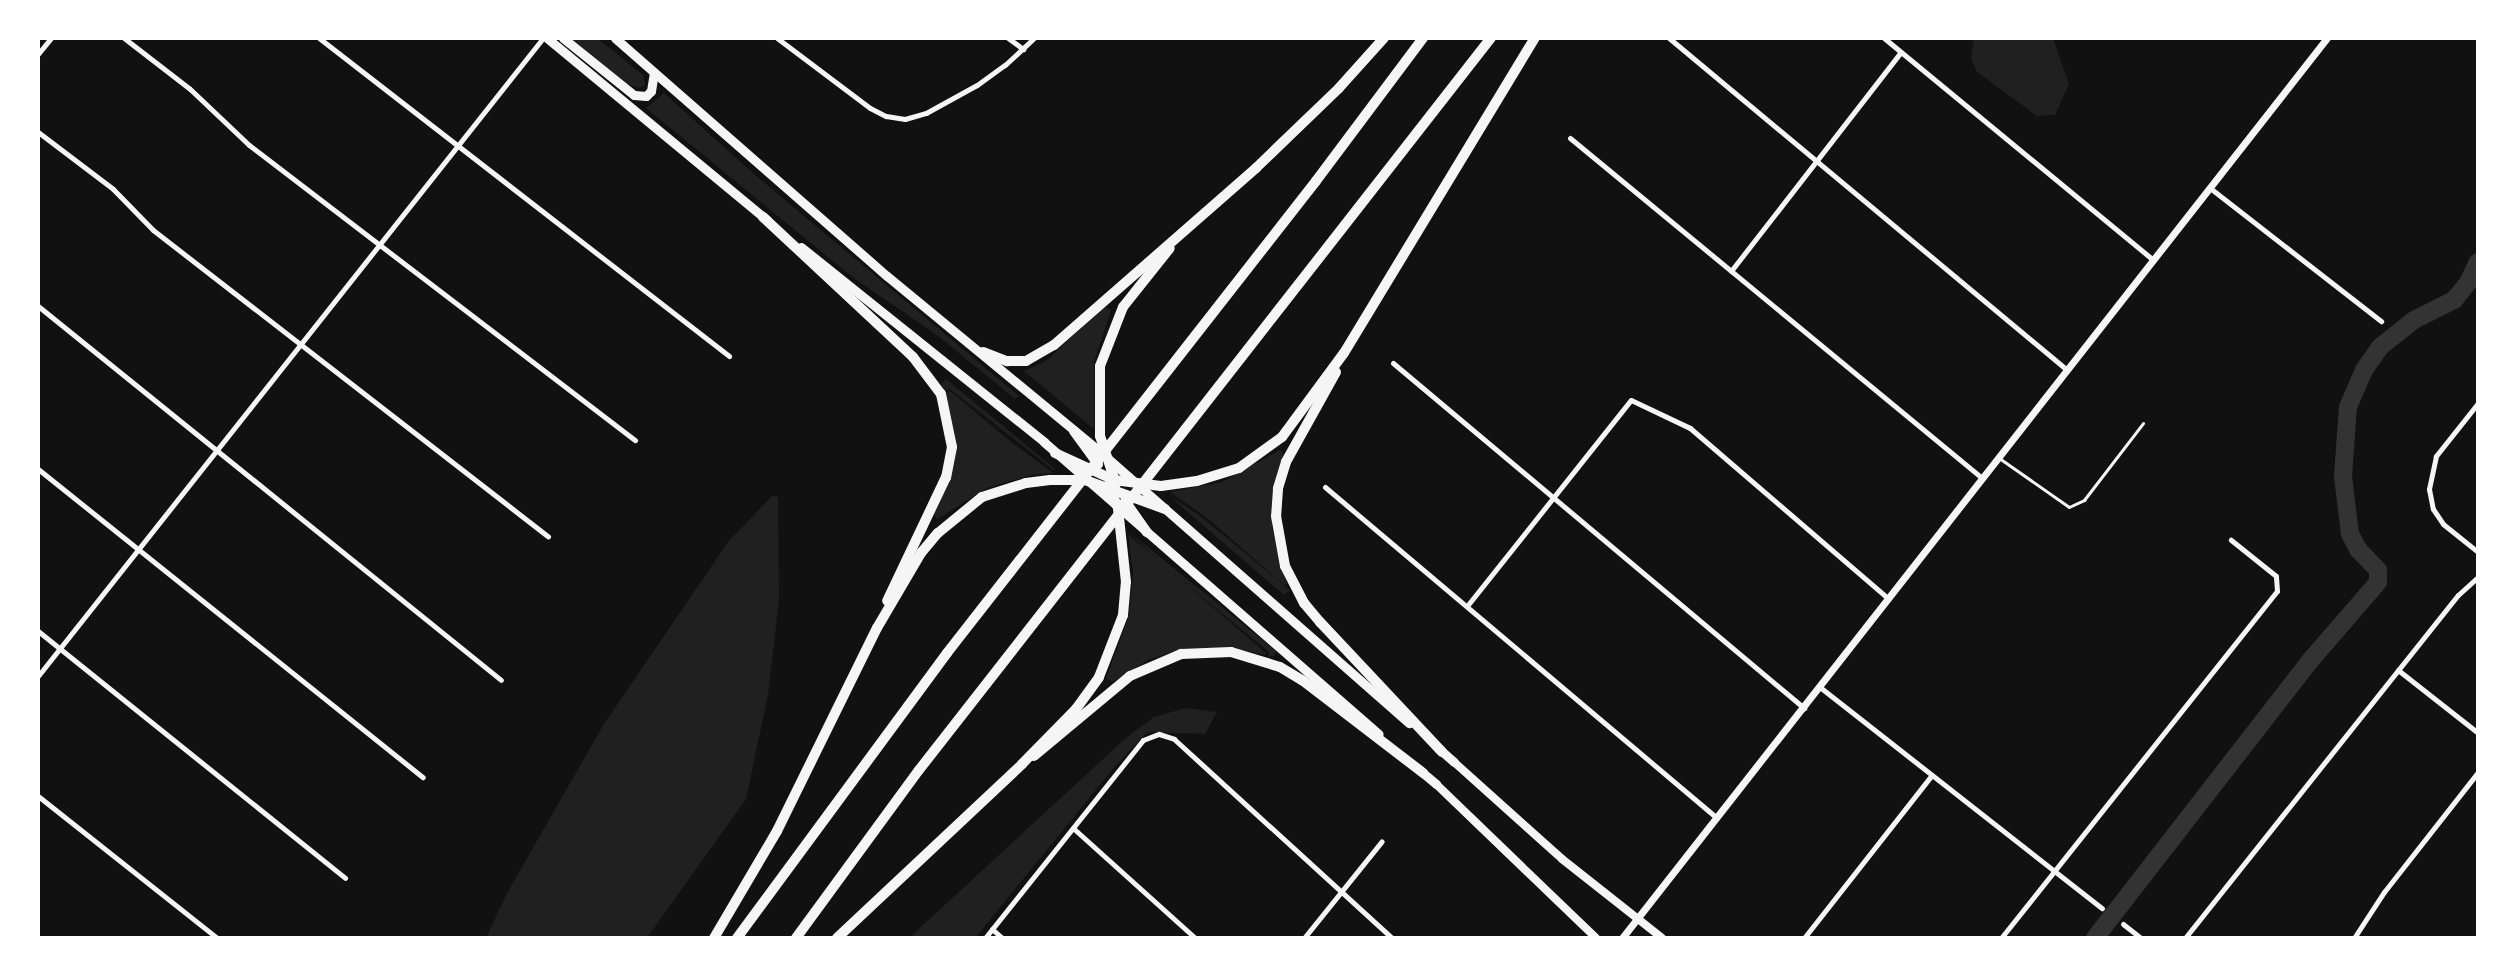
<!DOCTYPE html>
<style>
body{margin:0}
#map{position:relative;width:2516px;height:976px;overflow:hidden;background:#111;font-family:Barlow,sans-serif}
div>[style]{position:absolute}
.green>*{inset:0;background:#202020}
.river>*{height:18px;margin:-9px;padding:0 9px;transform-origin:9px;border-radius:9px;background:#333}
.service>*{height:3px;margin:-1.5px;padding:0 1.5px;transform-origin:1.5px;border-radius:1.5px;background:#f5f5f5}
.minor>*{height:5px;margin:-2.5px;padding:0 2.5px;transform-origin:2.5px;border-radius:2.5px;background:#f5f5f5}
.secondary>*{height:7px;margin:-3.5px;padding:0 3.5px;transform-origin:3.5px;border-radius:3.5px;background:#f5f5f5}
.primary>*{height:8px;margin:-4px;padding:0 4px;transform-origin:4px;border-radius:4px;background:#f5f5f5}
.trunk>*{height:9px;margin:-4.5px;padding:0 4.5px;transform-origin:4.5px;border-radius:4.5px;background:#f5f5f5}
.motorway>*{height:10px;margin:-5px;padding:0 5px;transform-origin:5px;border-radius:5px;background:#f5f5f5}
span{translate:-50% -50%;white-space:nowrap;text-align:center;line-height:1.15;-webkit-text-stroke:8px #fff;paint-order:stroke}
.frame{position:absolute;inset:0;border:40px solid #fff;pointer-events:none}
</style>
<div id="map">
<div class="green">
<div style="clip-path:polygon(570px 38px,597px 38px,643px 75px,645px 85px,640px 88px,624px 83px)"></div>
<div style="clip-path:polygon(1974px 38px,2053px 38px,2069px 84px,2055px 115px,2037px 116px,1977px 72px,1971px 59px)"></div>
<div style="clip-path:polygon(664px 93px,754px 174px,1019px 396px,1015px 399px,937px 335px,855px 279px,646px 108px)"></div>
<div style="clip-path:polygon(1104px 307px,1111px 310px,1094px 362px,1094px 429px,1024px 371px,1046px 361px)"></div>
<div style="clip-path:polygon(946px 379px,1054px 468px,1055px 471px,950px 389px,945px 391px,941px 384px)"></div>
<div style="clip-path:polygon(950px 391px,1011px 442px,1053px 473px,1031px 475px,987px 488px,937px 519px,933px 514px,951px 474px,956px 442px,946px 394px)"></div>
<div style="clip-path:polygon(1280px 450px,1284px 454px,1273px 489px,1272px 529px,1287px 584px,1284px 585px,1206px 517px,1170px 492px,1222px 482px)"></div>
<div style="clip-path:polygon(1168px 495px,1200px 516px,1290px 590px,1284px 595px)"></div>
<div style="clip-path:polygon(772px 496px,778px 497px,779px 599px,768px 695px,746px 799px,647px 938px,486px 938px,507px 893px,604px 724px,728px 542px)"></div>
<div style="clip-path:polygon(1128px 531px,1276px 651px,1274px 656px,1268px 657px,1269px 652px,1162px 564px)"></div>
<div style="clip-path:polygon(1128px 534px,1266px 653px,1265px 655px,1232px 648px,1181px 649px,1148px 660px,1112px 682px,1106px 678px,1129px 616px,1133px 573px)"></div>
<div style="clip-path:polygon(1186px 708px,1217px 712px,1205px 734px,1147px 732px,1112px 770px,975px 938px,909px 938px,1127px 737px,1154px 717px)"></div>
</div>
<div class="river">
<div style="left:2095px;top:938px;width:349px;rotate:-52.2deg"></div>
<div style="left:2309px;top:662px;width:106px;rotate:-49.2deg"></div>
<div style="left:2378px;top:582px;width:12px;rotate:-90deg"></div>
<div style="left:2378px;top:570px;width:29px;rotate:-134deg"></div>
<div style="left:2358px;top:549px;width:17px;rotate:-118deg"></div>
<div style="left:2350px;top:534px;width:58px;rotate:-96.9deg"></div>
<div style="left:2343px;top:476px;width:69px;rotate:-85.9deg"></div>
<div style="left:2348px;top:407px;width:40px;rotate:-66.6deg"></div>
<div style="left:2364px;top:370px;width:28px;rotate:-55deg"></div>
<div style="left:2380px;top:347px;width:43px;rotate:-38.5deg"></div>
<div style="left:2414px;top:320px;width:45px;rotate:-26.6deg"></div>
<div style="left:2454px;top:300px;width:22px;rotate:-51deg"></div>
<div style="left:2468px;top:283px;width:23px;rotate:-65deg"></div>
</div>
<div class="service">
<div style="left:1999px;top:458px;width:85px;rotate:35deg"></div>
<div style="left:2069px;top:507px;width:17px;rotate:-25deg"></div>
<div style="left:2084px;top:500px;width:97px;rotate:-52.5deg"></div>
</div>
<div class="minor">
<div style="left:124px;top:38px;width:83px;rotate:37.7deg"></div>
<div style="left:190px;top:89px;width:81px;rotate:43.5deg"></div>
<div style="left:249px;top:145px;width:486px;rotate:37.4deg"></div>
<div style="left:319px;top:38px;width:519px;rotate:37.8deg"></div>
<div style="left:777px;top:38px;width:116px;rotate:37deg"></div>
<div style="left:870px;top:108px;width:18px;rotate:27deg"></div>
<div style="left:886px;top:116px;width:19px;rotate:9deg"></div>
<div style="left:905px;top:119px;width:22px;rotate:-16deg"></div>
<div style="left:926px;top:113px;width:58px;rotate:-28.8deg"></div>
<div style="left:977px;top:85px;width:34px;rotate:-36deg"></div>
<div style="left:1005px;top:65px;width:40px;rotate:-43deg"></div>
<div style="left:1008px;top:38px;width:19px;rotate:36deg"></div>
<div style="left:1669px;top:38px;width:518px;rotate:39.83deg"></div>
<div style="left:1884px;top:38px;width:349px;rotate:39.5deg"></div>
<div style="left:38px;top:54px;width:21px;rotate:-51deg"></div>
<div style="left:38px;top:132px;width:94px;rotate:37.2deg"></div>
<div style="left:113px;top:189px;width:57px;rotate:45.7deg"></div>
<div style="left:153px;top:230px;width:500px;rotate:37.8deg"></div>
<div style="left:1570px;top:138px;width:534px;rotate:39.53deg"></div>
<div style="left:2210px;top:188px;width:217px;rotate:37.9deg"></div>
<div style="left:1731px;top:271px;width:277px;rotate:-52.2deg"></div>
<div style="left:38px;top:306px;width:595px;rotate:38.93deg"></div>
<div style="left:1393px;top:363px;width:537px;rotate:40.01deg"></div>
<div style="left:2478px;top:403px;width:68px;rotate:128.4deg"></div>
<div style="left:2436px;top:456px;width:34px;rotate:102deg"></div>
<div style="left:2429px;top:489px;width:20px;rotate:79deg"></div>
<div style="left:2433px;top:509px;width:18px;rotate:56deg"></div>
<div style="left:2443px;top:524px;width:45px;rotate:38.7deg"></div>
<div style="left:38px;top:469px;width:493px;rotate:38.7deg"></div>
<div style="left:1325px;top:487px;width:513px;rotate:40.18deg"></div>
<div style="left:1467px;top:606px;width:263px;rotate:-51.5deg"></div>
<div style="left:1631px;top:400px;width:65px;rotate:25.4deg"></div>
<div style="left:1690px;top:428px;width:262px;rotate:40.7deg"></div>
<div style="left:38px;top:631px;width:394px;rotate:38.8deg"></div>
<div style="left:2398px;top:670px;width:102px;rotate:38.2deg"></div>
<div style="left:38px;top:676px;width:814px;rotate:-51.64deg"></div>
<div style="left:1821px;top:688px;width:357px;rotate:38.1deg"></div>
<div style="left:38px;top:796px;width:228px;rotate:38.4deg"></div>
<div style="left:1073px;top:828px;width:164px;rotate:42deg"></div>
<div style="left:2123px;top:924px;width:23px;rotate:38deg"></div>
<div style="left:992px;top:929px;width:13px;rotate:42deg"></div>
<div style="left:985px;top:938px;width:253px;rotate:-51.4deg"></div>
<div style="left:1143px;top:740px;width:17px;rotate:-21deg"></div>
<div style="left:1159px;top:734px;width:16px;rotate:18deg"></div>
<div style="left:1174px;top:739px;width:295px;rotate:42.4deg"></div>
<div style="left:1304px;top:938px;width:124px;rotate:-51.2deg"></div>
<div style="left:1804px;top:938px;width:207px;rotate:-51.9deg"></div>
<div style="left:2001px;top:938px;width:443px;rotate:-51.5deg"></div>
<div style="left:2277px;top:591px;width:15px;rotate:-94deg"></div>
<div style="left:2276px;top:576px;width:58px;rotate:-141.3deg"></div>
<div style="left:2185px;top:938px;width:438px;rotate:-51.5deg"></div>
<div style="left:2458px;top:595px;width:27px;rotate:-42deg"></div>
<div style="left:2354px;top:938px;width:55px;rotate:-56.9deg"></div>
<div style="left:2384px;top:892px;width:152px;rotate:-51.9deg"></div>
</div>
<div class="secondary">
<div style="left:1622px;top:938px;width:1143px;rotate:-51.93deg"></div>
</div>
<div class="primary">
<div style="left:1454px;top:762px;width:145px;rotate:41.9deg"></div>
<div style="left:1562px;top:859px;width:127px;rotate:38.3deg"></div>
<div style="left:1436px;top:784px;width:222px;rotate:43.9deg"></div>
</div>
<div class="trunk">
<div style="left:547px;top:38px;width:286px;rotate:39.6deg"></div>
<div style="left:563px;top:38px;width:91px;rotate:38.8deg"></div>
<div style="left:634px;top:95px;width:12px;rotate:5deg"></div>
<div style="left:646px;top:96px;width:7px;rotate:-45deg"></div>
<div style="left:651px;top:91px;width:18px;rotate:-81deg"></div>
<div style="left:615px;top:38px;width:361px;rotate:41.2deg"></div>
<div style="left:887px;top:276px;width:283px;rotate:39.5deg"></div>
<div style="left:1105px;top:456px;width:405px;rotate:41.3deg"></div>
<div style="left:801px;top:247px;width:312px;rotate:38.7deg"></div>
<div style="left:1044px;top:442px;width:444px;rotate:41.1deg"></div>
<div style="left:1438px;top:748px;width:21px;rotate:41deg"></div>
<div style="left:1417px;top:768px;width:25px;rotate:40deg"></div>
</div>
<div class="motorway">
<div style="left:763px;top:217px;width:205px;rotate:43deg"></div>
<div style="left:913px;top:357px;width:46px;rotate:52.9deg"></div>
<div style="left:941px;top:394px;width:54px;rotate:78.3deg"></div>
<div style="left:952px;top:447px;width:31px;rotate:101deg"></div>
<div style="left:946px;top:477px;width:137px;rotate:115.4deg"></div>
<div style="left:983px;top:352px;width:26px;rotate:21deg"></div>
<div style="left:1007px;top:361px;width:19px"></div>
<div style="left:1026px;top:361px;width:32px;rotate:-30deg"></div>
<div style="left:1054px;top:345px;width:269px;rotate:-41.2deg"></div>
<div style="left:1256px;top:168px;width:115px;rotate:-43.9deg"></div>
<div style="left:1339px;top:88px;width:67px;rotate:-48deg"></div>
<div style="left:1336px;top:372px;width:103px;rotate:119.1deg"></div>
<div style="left:1286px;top:462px;width:28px;rotate:107deg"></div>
<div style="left:1278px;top:489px;width:27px;rotate:94deg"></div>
<div style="left:1276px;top:516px;width:51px;rotate:79.8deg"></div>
<div style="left:1285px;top:566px;width:42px;rotate:62.8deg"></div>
<div style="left:1304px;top:603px;width:25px;rotate:50deg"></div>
<div style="left:1320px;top:622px;width:178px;rotate:46.8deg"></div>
<div style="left:1074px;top:431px;width:41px;rotate:54deg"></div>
<div style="left:1055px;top:453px;width:65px;rotate:24.6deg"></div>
<div style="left:1114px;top:480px;width:47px;rotate:7.3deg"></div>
<div style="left:1161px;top:486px;width:36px;rotate:-8deg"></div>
<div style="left:1197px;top:481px;width:44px;rotate:-17.2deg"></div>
<div style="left:1239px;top:468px;width:53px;rotate:-35.8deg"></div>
<div style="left:1282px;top:437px;width:104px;rotate:-53.6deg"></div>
<div style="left:1344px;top:353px;width:368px;rotate:-58.8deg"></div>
<div style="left:1116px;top:484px;width:51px;rotate:-108.4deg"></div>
<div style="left:1100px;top:436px;width:70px;rotate:-90deg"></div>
<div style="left:1100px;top:366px;width:63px;rotate:-68.7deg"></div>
<div style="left:1123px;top:307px;width:75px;rotate:-51.5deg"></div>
<div style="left:1125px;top:501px;width:38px;rotate:55deg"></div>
<div style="left:1034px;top:756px;width:125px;rotate:-39.8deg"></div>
<div style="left:1130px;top:676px;width:56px;rotate:-23.3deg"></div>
<div style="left:1181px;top:654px;width:50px;rotate:-2.3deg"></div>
<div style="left:1231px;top:652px;width:51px;rotate:17deg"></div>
<div style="left:1280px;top:667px;width:26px;rotate:31deg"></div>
<div style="left:1302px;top:680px;width:153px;rotate:37.5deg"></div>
<div style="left:714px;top:938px;width:124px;rotate:-59.5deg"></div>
<div style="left:777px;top:831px;width:226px;rotate:-63.8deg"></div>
<div style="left:877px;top:628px;width:87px;rotate:-59.6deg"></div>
<div style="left:921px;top:553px;width:26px;rotate:-50deg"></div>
<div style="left:938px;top:533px;width:57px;rotate:-39.3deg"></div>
<div style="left:982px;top:497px;width:46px;rotate:-17.7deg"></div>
<div style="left:1026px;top:483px;width:24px;rotate:-7deg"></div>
<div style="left:1050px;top:480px;width:35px"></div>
<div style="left:1085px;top:480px;width:85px;rotate:19.9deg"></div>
<div style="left:737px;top:938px;width:354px;rotate:-53.6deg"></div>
<div style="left:947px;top:653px;width:599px;rotate:-51.98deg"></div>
<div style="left:1316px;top:181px;width:179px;rotate:-53.2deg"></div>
<div style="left:796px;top:938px;width:208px;rotate:-53.8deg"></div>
<div style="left:919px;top:770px;width:929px;rotate:-52deg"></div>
<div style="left:837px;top:938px;width:254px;rotate:-43.2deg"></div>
<div style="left:1022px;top:764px;width:77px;rotate:-45.5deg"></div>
<div style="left:1076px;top:709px;width:39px;rotate:-54deg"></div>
<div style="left:1099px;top:677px;width:66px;rotate:-68.8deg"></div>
<div style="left:1123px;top:615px;width:33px;rotate:-85deg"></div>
<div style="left:1126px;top:582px;width:74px;rotate:-96.2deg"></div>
<div style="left:1118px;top:508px;width:25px;rotate:-113deg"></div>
</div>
<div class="frame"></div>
</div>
